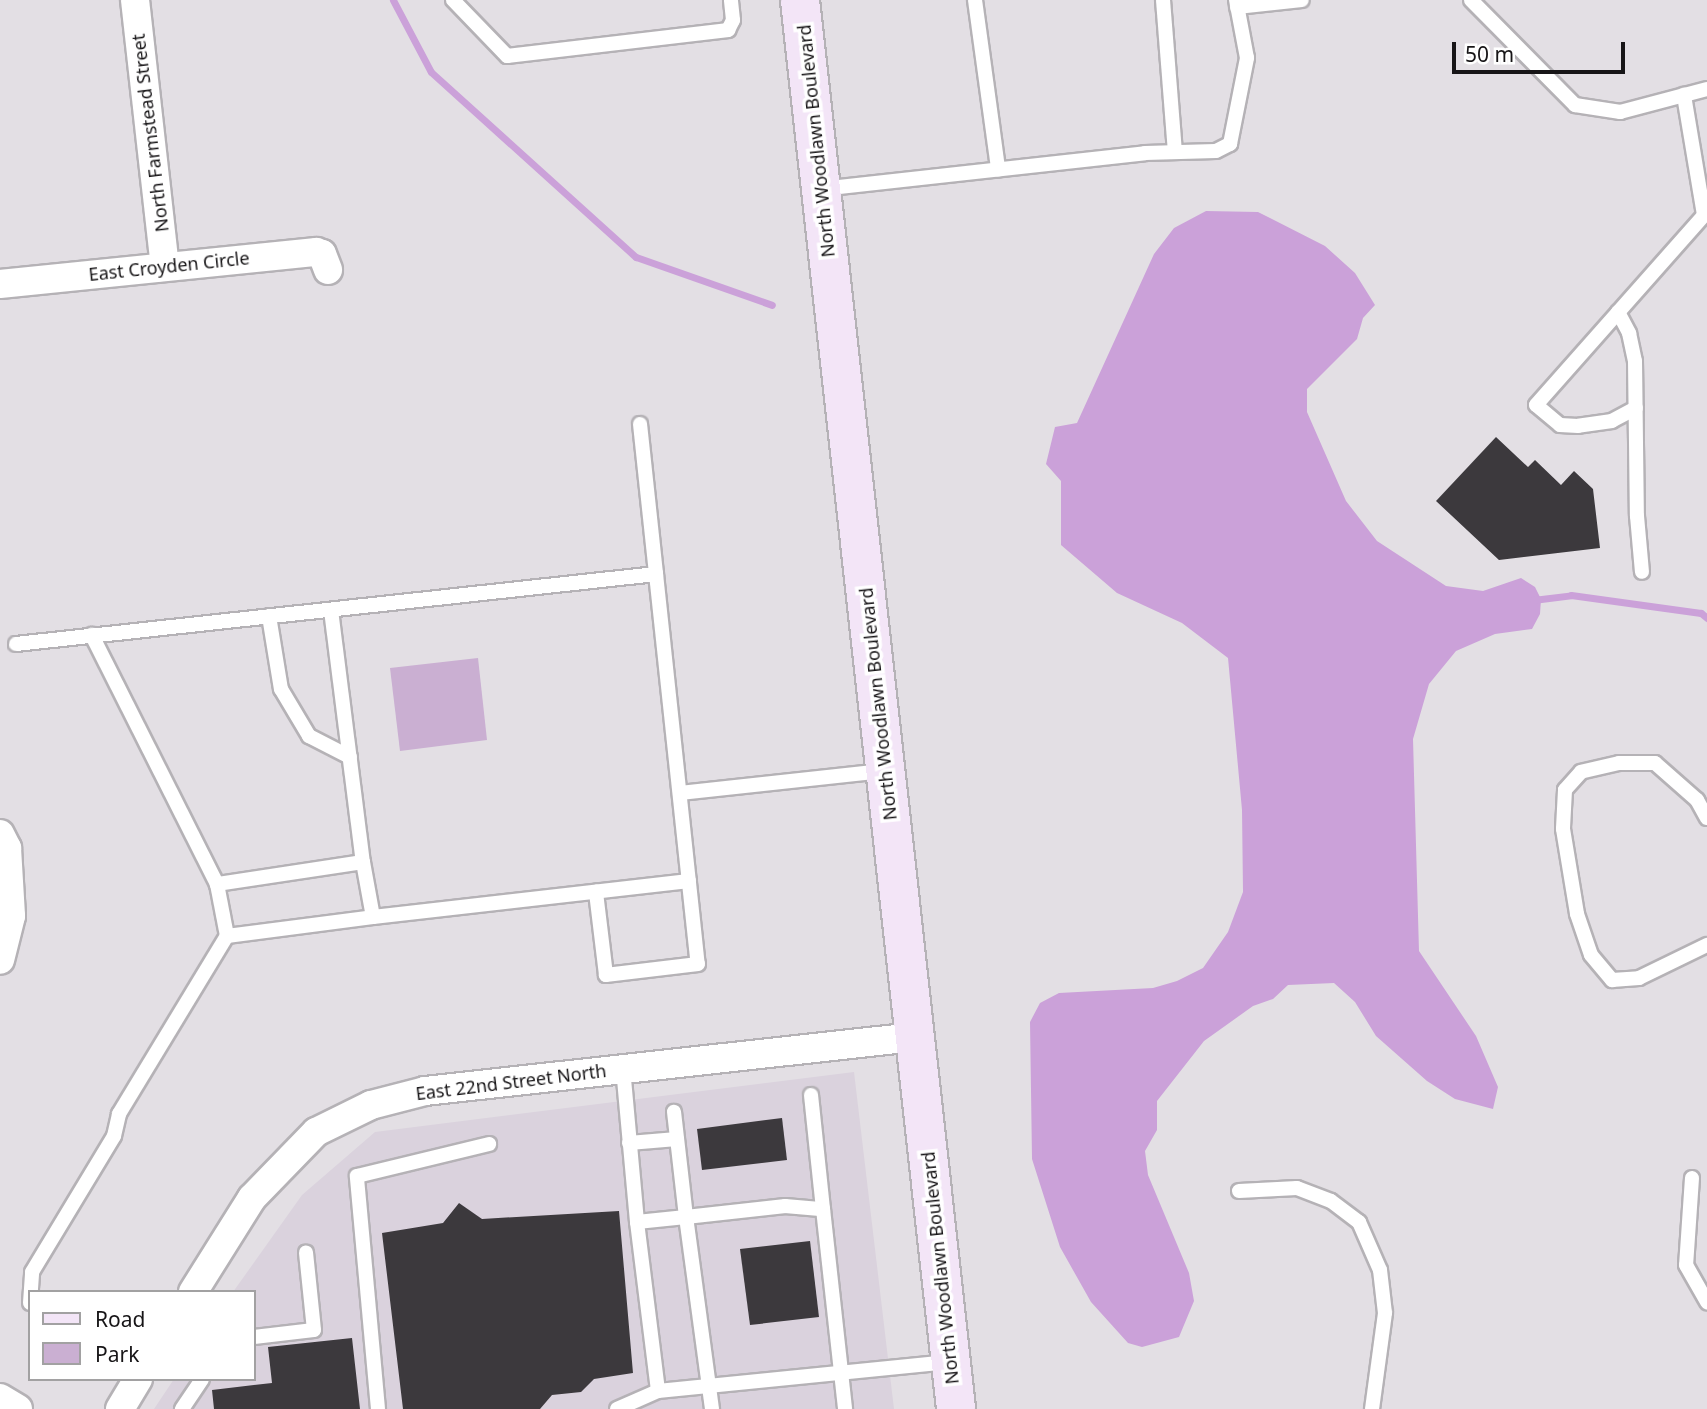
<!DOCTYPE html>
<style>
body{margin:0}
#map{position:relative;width:1707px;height:1409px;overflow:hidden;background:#e3dfe4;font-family:"Noto Sans",sans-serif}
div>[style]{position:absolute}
.built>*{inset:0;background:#dad2dd}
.green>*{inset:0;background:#caafd2}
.water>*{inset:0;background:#cba1d9}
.stream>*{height:7px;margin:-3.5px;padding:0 3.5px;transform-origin:3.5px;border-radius:3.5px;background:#cba1d9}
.building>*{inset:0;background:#3c393d}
.roads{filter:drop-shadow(2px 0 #b5b2b6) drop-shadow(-2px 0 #b5b2b6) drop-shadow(0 2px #b5b2b6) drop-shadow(0 -2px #b5b2b6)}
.lane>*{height:14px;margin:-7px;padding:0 7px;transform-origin:7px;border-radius:7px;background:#fff}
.street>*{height:28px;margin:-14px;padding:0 14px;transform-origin:14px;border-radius:14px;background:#fff}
.secondary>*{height:38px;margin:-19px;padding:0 19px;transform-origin:19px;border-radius:19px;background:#f3e5f7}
span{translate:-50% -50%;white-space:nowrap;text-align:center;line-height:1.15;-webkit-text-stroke:7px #fff;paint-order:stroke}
.street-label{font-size:18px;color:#171517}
.legend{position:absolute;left:28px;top:1290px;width:228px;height:91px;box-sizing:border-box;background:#fff;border:2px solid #a2a1a2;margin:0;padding:9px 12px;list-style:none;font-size:21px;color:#171517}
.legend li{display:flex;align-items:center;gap:14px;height:35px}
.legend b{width:35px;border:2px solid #a2a1a2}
.scale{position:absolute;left:1452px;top:42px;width:173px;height:32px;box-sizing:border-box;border:4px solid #171517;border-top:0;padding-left:9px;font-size:21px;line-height:24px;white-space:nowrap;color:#171517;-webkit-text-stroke:5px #fff;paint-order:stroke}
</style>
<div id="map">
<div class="built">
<div style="clip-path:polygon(854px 1072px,894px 1409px,154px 1409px,174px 1379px,254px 1379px,254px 1292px,233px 1292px,302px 1195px,375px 1132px)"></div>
</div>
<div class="green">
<div style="clip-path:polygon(478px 658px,487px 740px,400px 751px,390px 668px)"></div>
</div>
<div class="water">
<div style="clip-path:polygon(1206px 211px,1258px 212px,1325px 246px,1355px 273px,1375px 305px,1363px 318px,1357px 339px,1307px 389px,1307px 412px,1346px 501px,1377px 541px,1446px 586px,1483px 591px,1521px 578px,1535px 587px,1541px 599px,1540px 614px,1532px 629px,1495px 634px,1456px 651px,1429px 684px,1413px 739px,1419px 951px,1476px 1036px,1498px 1087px,1493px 1109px,1455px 1099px,1427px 1081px,1376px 1036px,1355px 1002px,1334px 983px,1288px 985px,1273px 999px,1253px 1006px,1204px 1041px,1157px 1101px,1157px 1130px,1145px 1151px,1148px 1175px,1189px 1273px,1194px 1301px,1179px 1337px,1142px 1347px,1128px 1343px,1091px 1302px,1060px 1247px,1032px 1159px,1030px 1022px,1040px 1003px,1059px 993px,1153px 988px,1177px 981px,1203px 968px,1228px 932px,1243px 892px,1242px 810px,1228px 658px,1182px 623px,1117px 593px,1061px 545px,1061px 481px,1046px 464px,1055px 427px,1077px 423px,1154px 254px,1174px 228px)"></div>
</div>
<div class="stream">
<div style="left:393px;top:0;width:81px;rotate:62.2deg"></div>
<div style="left:431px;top:72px;width:276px;rotate:42.1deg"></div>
<div style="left:636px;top:257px;width:144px;rotate:19.4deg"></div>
<div style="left:1533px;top:600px;width:38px;rotate:-7deg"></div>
<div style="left:1571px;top:595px;width:131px;rotate:7.9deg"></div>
<div style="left:1701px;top:613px;width:8px;rotate:40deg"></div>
</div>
<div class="building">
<div style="clip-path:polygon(1496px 437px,1528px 467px,1535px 460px,1561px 485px,1574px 471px,1593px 489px,1600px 548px,1499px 560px,1436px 501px)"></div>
<div style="clip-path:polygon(782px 1118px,787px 1160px,702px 1170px,697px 1129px)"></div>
<div style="clip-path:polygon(459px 1203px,482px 1219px,619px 1211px,633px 1373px,594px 1379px,581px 1392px,552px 1395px,540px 1409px,403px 1409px,382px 1233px,443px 1223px)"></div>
<div style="clip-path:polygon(810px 1241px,819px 1317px,750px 1325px,740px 1249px)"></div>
<div style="clip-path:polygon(352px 1338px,360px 1409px,214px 1409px,212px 1390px,272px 1383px,268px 1347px)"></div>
</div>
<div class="roads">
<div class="lane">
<div style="left:453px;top:0;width:78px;rotate:46deg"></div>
<div style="left:507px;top:56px;width:223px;rotate:-6.7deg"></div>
<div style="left:728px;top:30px;width:11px;rotate:-63deg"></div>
<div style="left:733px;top:20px;width:20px;rotate:-96deg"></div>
<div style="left:975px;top:0;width:171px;rotate:82.2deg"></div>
<div style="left:1163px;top:0;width:152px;rotate:85.5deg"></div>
<div style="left:1471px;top:0;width:148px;rotate:45.3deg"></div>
<div style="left:1575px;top:105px;width:46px;rotate:8.8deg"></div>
<div style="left:1620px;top:112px;width:90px;rotate:-14.8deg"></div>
<div style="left:1237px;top:7px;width:65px;rotate:-6.1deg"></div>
<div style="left:821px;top:189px;width:326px;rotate:-6.3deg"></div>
<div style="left:1145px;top:153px;width:71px;rotate:-1.6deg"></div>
<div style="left:1216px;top:151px;width:16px;rotate:-27deg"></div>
<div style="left:1230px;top:144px;width:88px;rotate:-78.8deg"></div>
<div style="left:1247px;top:58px;width:59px;rotate:-100.7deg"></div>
<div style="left:1618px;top:312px;width:24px;rotate:62deg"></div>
<div style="left:1629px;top:333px;width:29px;rotate:78deg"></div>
<div style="left:1635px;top:361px;width:155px;rotate:89.3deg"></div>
<div style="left:1637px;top:516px;width:56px;rotate:84.9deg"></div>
<div style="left:1636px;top:408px;width:27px;rotate:152deg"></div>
<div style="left:1612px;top:421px;width:34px;rotate:172deg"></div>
<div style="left:1578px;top:426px;width:18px;rotate:-177deg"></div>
<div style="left:1560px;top:425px;width:31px;rotate:-140deg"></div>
<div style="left:1536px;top:405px;width:254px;rotate:-48.5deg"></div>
<div style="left:1704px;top:215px;width:122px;rotate:-99.5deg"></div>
<div style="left:640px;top:424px;width:151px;rotate:83.9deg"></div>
<div style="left:331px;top:610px;width:254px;rotate:82.8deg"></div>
<div style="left:269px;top:616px;width:74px;rotate:80.7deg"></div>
<div style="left:281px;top:689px;width:55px;rotate:59.2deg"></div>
<div style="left:309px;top:736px;width:46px;rotate:27.1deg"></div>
<div style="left:16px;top:644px;width:644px;rotate:-6.24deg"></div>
<div style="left:656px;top:574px;width:392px;rotate:83.9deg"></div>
<div style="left:698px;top:964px;width:93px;rotate:173.2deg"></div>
<div style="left:606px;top:975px;width:84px;rotate:-96.9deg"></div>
<div style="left:680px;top:793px;width:204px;rotate:-6.2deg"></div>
<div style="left:1707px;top:818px;width:21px;rotate:-119deg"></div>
<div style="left:1697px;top:800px;width:56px;rotate:-138.6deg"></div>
<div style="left:1655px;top:763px;width:36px;rotate:180deg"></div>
<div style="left:1619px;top:763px;width:39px;rotate:167deg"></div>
<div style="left:1581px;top:772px;width:24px;rotate:132deg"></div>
<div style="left:1565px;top:790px;width:39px;rotate:93deg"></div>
<div style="left:1563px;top:829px;width:86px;rotate:80.6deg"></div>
<div style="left:1577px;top:914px;width:43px;rotate:71.1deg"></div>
<div style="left:1591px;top:955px;width:33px;rotate:50deg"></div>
<div style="left:1612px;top:980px;width:27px;rotate:-4deg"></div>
<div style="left:1639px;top:978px;width:76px;rotate:-25.9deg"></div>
<div style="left:217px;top:884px;width:53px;rotate:79.1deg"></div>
<div style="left:373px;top:917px;width:318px;rotate:-6.5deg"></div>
<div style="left:623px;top:1068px;width:155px;rotate:84.8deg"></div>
<div style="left:637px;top:1222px;width:49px;rotate:-5.8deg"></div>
<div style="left:686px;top:1217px;width:106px;rotate:-96.5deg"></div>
<div style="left:811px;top:1095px;width:115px;rotate:84deg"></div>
<div style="left:629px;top:1143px;width:48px;rotate:-4.8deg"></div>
<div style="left:1692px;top:1178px;width:87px;rotate:93.9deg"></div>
<div style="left:1686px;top:1265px;width:43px;rotate:60.4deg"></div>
<div style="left:1239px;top:1191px;width:58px;rotate:-3deg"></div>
<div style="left:1297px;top:1188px;width:36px;rotate:21deg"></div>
<div style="left:1331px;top:1201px;width:35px;rotate:37deg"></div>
<div style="left:1359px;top:1222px;width:52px;rotate:66.4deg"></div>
<div style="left:1380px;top:1270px;width:43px;rotate:83.4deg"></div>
<div style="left:1385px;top:1313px;width:97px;rotate:97.7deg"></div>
<div style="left:637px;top:1222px;width:170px;rotate:82.9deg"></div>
<div style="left:658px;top:1391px;width:292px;rotate:-5.7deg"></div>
<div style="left:30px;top:1303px;width:31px;rotate:-86deg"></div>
<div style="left:32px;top:1272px;width:159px;rotate:-58.9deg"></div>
<div style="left:114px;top:1136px;width:23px;rotate:-77deg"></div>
<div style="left:119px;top:1114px;width:208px;rotate:-58.8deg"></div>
<div style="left:227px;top:936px;width:147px;rotate:-7.4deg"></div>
<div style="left:373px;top:917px;width:56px;rotate:-100.3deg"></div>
<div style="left:363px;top:862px;width:148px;rotate:171.4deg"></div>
<div style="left:217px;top:884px;width:279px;rotate:-116.7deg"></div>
<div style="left:254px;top:1337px;width:60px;rotate:-6.7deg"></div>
<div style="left:314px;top:1330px;width:78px;rotate:-95.9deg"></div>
<div style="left:182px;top:1409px;width:36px;rotate:-56deg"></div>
<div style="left:378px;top:1409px;width:234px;rotate:-95.2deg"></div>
<div style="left:357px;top:1176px;width:136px;rotate:-13.6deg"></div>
<div style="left:617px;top:1409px;width:45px;rotate:-23.7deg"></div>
<div style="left:712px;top:1409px;width:194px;rotate:-97.7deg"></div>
<div style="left:686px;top:1217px;width:100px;rotate:-6.3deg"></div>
<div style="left:785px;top:1206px;width:38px;rotate:5deg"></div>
<div style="left:823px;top:1209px;width:201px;rotate:83.7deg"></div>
</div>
<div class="street">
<div style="left:135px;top:0;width:268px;rotate:83.6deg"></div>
<div style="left:0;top:284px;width:318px;rotate:-5.8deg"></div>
<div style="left:316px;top:252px;width:6px;rotate:18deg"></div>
<div style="left:322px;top:254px;width:17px;rotate:69deg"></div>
<div style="left:0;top:834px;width:16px;rotate:63deg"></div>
<div style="left:7px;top:848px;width:68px;rotate:86.6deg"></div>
<div style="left:11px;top:916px;width:45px;rotate:104deg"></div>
<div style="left:193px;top:1292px;width:111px;rotate:-57.9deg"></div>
<div style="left:252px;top:1198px;width:92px;rotate:-45.9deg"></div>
<div style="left:316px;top:1132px;width:61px;rotate:-26.1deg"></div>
<div style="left:371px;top:1105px;width:56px;rotate:-14.5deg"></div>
<div style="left:425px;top:1091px;width:492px;rotate:-6.3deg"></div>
<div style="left:0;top:1398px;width:21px;rotate:31deg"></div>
<div style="left:120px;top:1409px;width:35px;rotate:-59deg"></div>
</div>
<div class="secondary">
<div style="left:800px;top:0;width:1418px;rotate:83.68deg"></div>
</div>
</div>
<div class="street-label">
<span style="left:150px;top:133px;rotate:-97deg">North Farmstead Street</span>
<span style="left:816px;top:141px;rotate:-96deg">North Woodlawn Boulevard</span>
<span style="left:169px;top:266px;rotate:-6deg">East Croyden Circle</span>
<span style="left:878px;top:704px;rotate:-96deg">North Woodlawn Boulevard</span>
<span style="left:511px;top:1082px;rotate:-7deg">East 22nd Street North</span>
<span style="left:940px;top:1268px;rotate:-96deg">North Woodlawn Boulevard</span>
</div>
<ul class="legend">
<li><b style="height:9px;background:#f3e5f7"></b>Road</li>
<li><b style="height:19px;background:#caafd2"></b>Park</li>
</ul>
<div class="scale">50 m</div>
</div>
